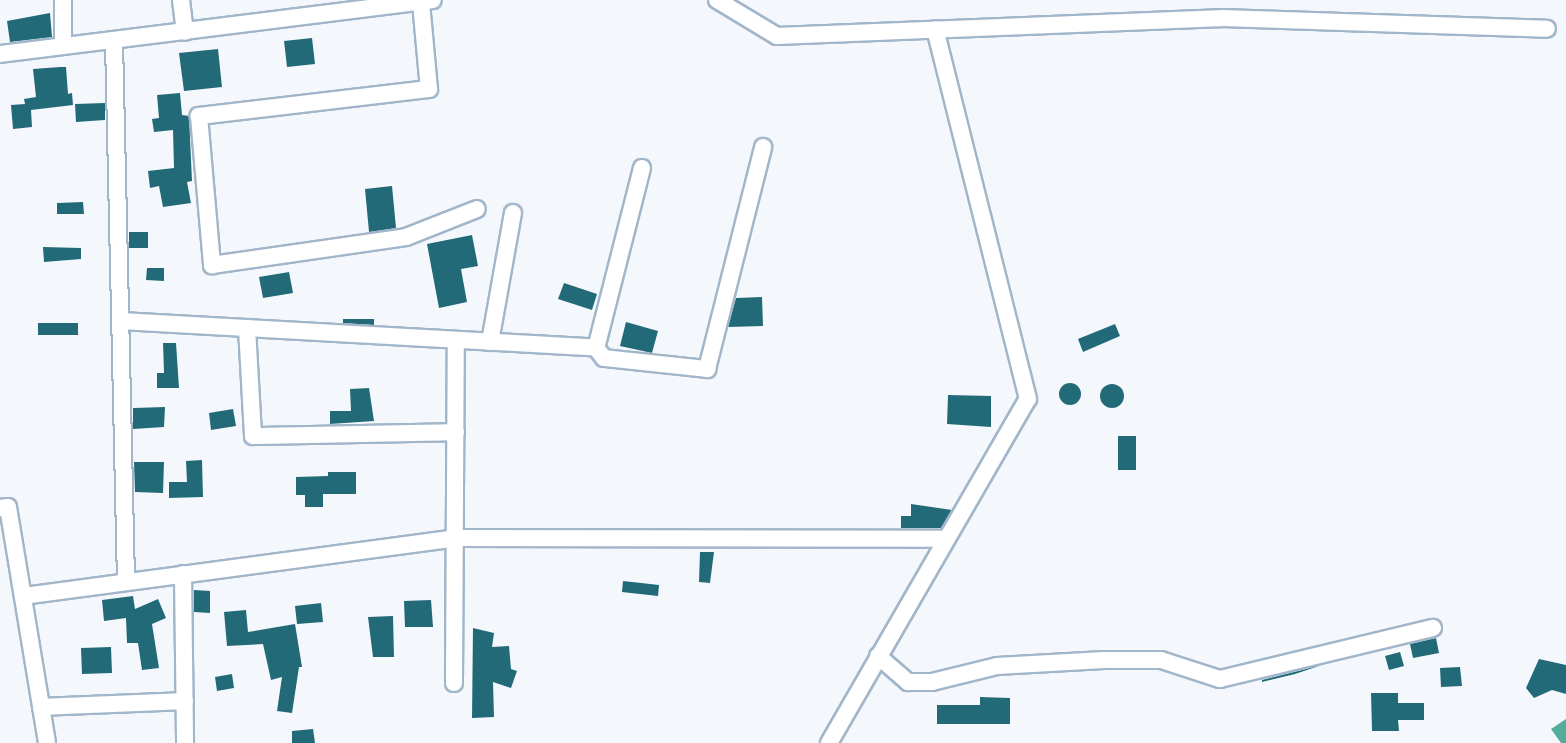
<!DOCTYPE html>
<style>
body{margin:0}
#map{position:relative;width:1566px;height:743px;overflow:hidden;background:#f4f8fc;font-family:"PT Sans",sans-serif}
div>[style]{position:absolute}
.water>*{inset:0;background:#54ad9b}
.building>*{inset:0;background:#226a78}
.round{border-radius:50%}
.roads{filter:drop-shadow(2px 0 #a2b6ca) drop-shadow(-2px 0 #a2b6ca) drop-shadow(0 2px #a2b6ca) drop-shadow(0 -2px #a2b6ca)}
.minor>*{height:16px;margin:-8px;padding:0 8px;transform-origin:8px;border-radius:8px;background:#fff}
span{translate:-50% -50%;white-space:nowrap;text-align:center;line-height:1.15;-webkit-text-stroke:7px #fff;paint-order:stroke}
</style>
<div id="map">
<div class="water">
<div style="clip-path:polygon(1566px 719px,1566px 743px,1561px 743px,1551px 729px)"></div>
</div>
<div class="building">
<div style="clip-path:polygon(50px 13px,52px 37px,10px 42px,7px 21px)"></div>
<div style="clip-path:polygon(312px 38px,315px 64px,287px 67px,284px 41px)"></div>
<div style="clip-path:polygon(218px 49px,222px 87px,184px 91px,179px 53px)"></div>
<div style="clip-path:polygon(60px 67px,66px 67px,68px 94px,72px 93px,73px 105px,31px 110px,32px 127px,13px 129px,11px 105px,25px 104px,24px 99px,36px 97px,33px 69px)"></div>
<div style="clip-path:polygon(180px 93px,182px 115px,189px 116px,192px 181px,187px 182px,191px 203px,163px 207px,159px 186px,150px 188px,148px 171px,174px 168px,173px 130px,154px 132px,152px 119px,159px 118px,157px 95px)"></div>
<div style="clip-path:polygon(105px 103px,105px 120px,76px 122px,75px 104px)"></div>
<div style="clip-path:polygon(392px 186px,396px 228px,369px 232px,365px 189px)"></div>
<div style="clip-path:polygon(83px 202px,84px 214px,57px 214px,57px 203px)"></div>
<div style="clip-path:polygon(129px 232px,148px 232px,148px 248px,129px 248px)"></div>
<div style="clip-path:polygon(472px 235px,478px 266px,461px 269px,467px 302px,439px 308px,427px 244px)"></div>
<div style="clip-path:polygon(43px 247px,81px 248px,81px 259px,44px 262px)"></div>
<div style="clip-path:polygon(147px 268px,164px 268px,164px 281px,146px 280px)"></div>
<div style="clip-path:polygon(289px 272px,293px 293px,263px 298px,259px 277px)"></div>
<div style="clip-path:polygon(564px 283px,597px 294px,592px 310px,558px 299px)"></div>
<div style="clip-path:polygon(762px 297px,763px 326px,728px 327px,736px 298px)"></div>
<div style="clip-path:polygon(343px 319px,374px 319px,374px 325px,343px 323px)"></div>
<div style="clip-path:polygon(626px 322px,658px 331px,652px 353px,620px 346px)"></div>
<div style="clip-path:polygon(38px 323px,78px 323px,78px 335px,38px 335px)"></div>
<div style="clip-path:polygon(1115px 324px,1120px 336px,1083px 352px,1078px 339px)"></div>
<div style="clip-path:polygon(163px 343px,176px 343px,179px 388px,157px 388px,157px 373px,164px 373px)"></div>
<div class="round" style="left:1059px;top:383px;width:22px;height:22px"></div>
<div class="round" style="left:1100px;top:384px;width:24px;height:24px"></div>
<div style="clip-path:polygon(369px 388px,374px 421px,330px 424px,330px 411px,351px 411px,350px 389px)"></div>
<div style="clip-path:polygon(948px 395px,991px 396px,991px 427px,947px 424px)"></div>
<div style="clip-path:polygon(165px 407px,164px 427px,133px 429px,133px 408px)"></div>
<div style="clip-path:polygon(233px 409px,236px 426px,211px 430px,209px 413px)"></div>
<div style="clip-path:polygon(1118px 436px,1136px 436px,1136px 470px,1118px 470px)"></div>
<div style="clip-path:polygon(202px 460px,203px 497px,169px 498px,169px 482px,187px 482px,186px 461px)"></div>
<div style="clip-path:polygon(134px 462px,164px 462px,163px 493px,135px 492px)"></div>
<div style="clip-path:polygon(328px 472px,356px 472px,356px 494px,323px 494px,323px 507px,305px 507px,305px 495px,296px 495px,296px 477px,328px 476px)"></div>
<div style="clip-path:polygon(911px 504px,952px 510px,941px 528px,901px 528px,901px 516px,911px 516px)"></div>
<div style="clip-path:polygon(700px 552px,714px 552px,710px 583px,699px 582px)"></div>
<div style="clip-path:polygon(623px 581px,659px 585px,658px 596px,622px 592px)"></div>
<div style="clip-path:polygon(194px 590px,210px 591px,210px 613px,194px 612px)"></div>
<div style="clip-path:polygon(133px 596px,135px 609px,158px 599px,166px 618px,152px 624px,159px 668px,142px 670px,138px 643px,127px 643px,126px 618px,104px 621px,102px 600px)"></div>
<div style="clip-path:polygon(431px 600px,433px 627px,405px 627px,404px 601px)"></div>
<div style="clip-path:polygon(321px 603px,323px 622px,297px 624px,295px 606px)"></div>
<div style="clip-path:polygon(246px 610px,248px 632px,295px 624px,302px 667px,299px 667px,292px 713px,277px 711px,282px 677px,271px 680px,263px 644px,227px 646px,224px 612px)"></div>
<div style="clip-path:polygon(393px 616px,394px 657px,373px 657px,368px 617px)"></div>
<div style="clip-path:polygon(473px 628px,494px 633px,492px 647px,509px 646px,511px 669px,517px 671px,511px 688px,493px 682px,494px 717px,472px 718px)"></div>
<div style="clip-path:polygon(1436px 638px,1439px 653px,1413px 658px,1410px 644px)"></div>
<div style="clip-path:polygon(111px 647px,112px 673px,82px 674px,81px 648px)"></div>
<div style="clip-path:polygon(1400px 652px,1404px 666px,1389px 670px,1385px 656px)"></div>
<div style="clip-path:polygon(1539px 659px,1566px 665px,1566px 694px,1552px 690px,1534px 698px,1526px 688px)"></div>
<div style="clip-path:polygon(1322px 665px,1295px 674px,1262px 682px,1262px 680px)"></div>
<div style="clip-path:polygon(1460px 667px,1462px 686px,1441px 687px,1440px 668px)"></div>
<div style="clip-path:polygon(232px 674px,234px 688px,217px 691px,215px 677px)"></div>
<div style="clip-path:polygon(1371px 693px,1398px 693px,1398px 703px,1424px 703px,1424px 720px,1398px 720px,1399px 731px,1372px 731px)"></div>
<div style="clip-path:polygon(980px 697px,1010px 698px,1010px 724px,937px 724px,937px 705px,980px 705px)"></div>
<div style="clip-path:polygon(313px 729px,315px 743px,292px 743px,292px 731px)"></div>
</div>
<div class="roads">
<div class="minor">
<div style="left:63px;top:0;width:46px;rotate:90deg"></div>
<div style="left:181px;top:0;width:32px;rotate:83deg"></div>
<div style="left:717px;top:0;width:70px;rotate:31deg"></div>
<div style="left:777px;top:36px;width:445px;rotate:-2.3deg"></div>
<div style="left:1222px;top:18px;width:325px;rotate:1.9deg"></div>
<div style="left:421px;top:3px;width:86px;rotate:84.7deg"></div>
<div style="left:429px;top:89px;width:232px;rotate:173.3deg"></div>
<div style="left:199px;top:116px;width:150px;rotate:85deg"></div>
<div style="left:212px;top:265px;width:196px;rotate:-8.2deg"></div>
<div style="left:406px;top:237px;width:76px;rotate:-21.5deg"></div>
<div style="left:114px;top:40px;width:542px;rotate:88.73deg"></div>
<div style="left:0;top:54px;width:436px;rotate:-7.1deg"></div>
<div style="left:642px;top:168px;width:186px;rotate:104.3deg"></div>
<div style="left:596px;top:348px;width:13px;rotate:51deg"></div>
<div style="left:604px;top:358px;width:104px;rotate:6.1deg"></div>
<div style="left:707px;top:369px;width:229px;rotate:-75.8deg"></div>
<div style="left:120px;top:321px;width:477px;rotate:3.2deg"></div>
<div style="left:247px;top:328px;width:108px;rotate:86.8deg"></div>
<div style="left:253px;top:436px;width:203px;rotate:-1.1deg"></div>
<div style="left:490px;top:342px;width:131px;rotate:-79.9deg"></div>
<div style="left:0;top:508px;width:8px;rotate:-7deg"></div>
<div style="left:8px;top:507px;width:239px;rotate:80.6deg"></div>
<div style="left:183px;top:574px;width:169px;rotate:89.3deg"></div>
<div style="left:23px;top:596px;width:436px;rotate:-7.6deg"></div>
<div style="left:455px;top:538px;width:490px;rotate:0.1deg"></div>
<div style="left:878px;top:656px;width:40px;rotate:41deg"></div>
<div style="left:908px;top:682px;width:24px"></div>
<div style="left:932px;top:682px;width:67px;rotate:-13.8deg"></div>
<div style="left:997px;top:666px;width:107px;rotate:-3.2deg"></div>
<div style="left:1104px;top:660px;width:57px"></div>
<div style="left:1161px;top:660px;width:62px;rotate:17.9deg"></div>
<div style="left:1220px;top:679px;width:219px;rotate:-13.5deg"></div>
<div style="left:454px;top:683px;width:343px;rotate:-89.7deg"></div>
<div style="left:41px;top:707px;width:144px;rotate:-2.4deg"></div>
<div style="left:829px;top:743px;width:397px;rotate:-60deg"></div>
<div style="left:1028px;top:399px;width:381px;rotate:-104.1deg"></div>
</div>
</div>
</div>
